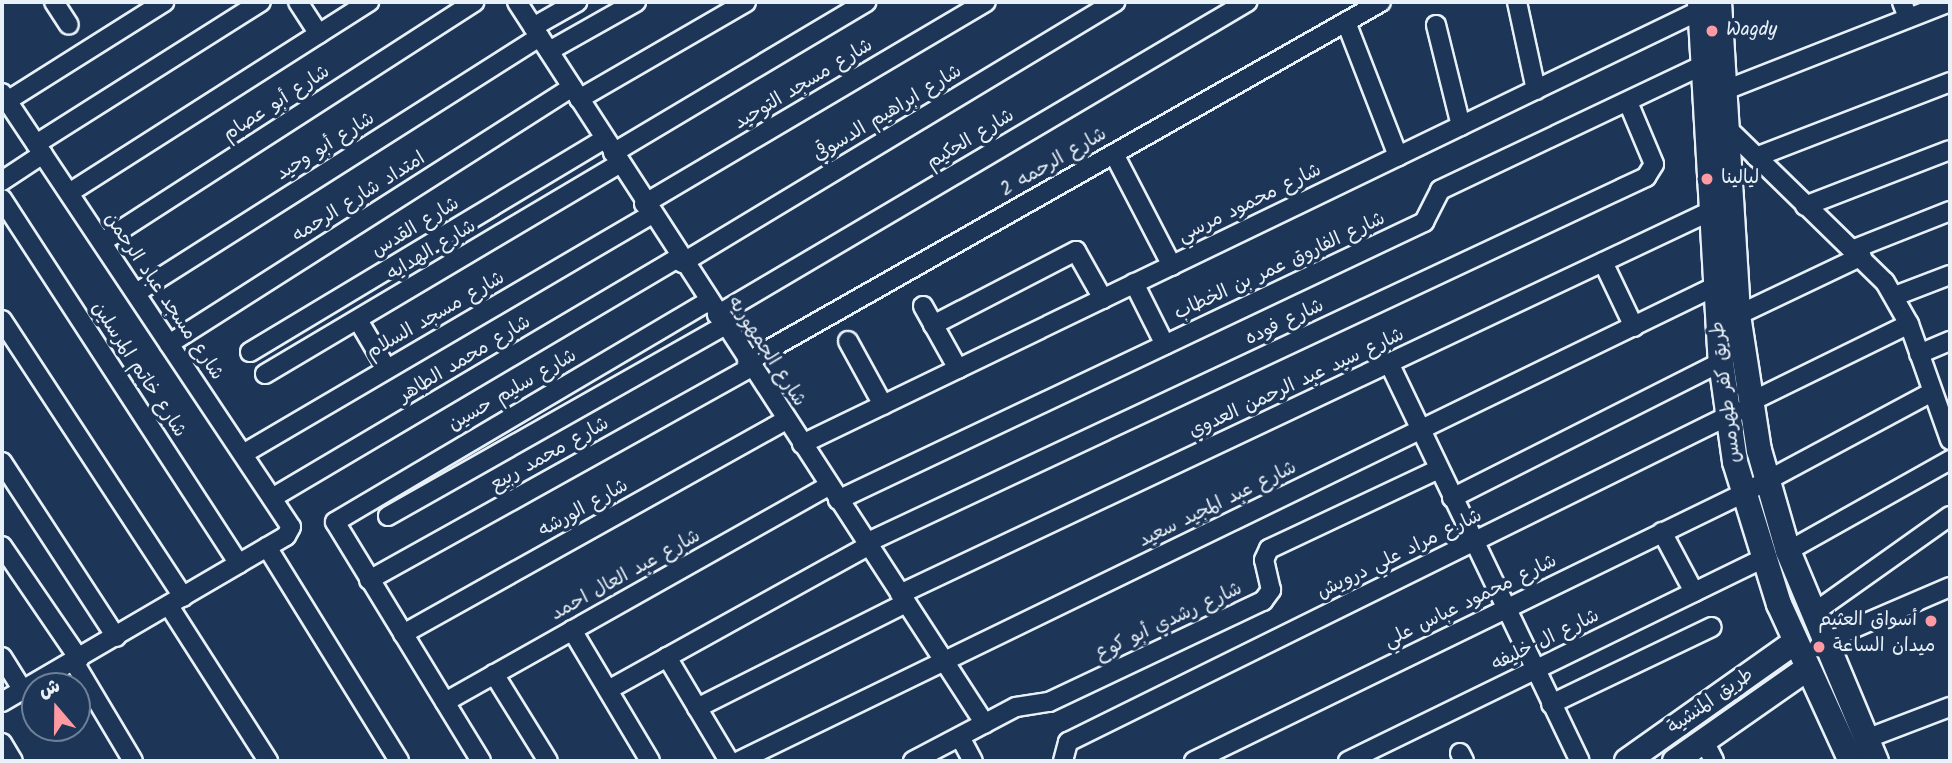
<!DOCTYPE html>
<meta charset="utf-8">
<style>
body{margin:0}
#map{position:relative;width:1952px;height:763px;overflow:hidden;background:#1d3557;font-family:Kalam,"Playpen Sans Arabic",sans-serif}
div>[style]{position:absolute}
.roads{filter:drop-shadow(2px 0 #e8f1f8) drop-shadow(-2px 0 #e8f1f8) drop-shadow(0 2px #e8f1f8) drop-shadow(0 -2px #e8f1f8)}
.street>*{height:18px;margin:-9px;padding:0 9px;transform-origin:9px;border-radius:9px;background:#1d3557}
.secondary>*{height:24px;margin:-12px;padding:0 12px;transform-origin:12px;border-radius:12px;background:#1d3557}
.dots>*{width:19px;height:19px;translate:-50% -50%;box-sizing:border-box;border:4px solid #1d3557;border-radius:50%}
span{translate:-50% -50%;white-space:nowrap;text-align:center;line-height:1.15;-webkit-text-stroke:7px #1d3557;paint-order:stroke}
.poi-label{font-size:19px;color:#e8f1f8}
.left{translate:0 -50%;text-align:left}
.right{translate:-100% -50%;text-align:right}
.street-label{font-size:19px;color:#e8f1f8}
.frame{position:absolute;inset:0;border:4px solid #e8f1f8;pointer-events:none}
.north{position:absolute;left:21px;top:672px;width:70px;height:70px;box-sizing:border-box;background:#1d3557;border:2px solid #6e8097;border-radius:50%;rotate:340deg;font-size:19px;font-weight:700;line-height:28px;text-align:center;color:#e8f1f8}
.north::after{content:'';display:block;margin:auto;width:24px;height:32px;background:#ff9aa2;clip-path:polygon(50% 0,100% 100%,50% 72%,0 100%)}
</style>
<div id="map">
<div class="roads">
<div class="street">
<div style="left:54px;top:2px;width:27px;rotate:57deg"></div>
<div style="left:298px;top:2px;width:38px;rotate:57deg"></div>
<div style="left:517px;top:2px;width:860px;rotate:57.05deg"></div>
<div style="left:1517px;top:2px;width:90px;rotate:77.8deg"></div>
<div style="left:1902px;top:2px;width:17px;rotate:69deg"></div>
<div style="left:1346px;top:22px;width:144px;rotate:68.8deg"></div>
<div style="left:1436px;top:25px;width:104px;rotate:76.1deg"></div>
<div style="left:533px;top:27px;width:51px;rotate:-29.6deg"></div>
<div style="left:549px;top:51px;width:100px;rotate:-29.4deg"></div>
<div style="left:1723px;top:91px;width:244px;rotate:-21.4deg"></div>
<div style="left:2px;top:93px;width:521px;rotate:56.34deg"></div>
<div style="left:291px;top:527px;width:10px;rotate:119deg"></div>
<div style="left:286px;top:536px;width:329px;rotate:149.7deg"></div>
<div style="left:579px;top:99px;width:193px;rotate:-30.1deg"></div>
<div style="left:7px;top:101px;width:186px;rotate:-32.2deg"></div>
<div style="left:1725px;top:126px;width:223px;rotate:44.3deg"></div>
<div style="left:1885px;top:282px;width:48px;rotate:60.3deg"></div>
<div style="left:1909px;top:324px;width:123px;rotate:70.5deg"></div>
<div style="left:36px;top:144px;width:266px;rotate:-32.3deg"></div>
<div style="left:613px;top:153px;width:295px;rotate:-30.8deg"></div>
<div style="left:1114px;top:154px;width:126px;rotate:62.6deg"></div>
<div style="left:1756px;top:157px;width:208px;rotate:-21.1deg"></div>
<div style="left:2px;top:181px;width:49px;rotate:-33.4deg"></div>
<div style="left:69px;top:193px;width:356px;rotate:-32.5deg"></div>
<div style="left:2px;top:199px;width:435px;rotate:57deg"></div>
<div style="left:644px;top:204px;width:397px;rotate:-30.6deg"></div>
<div style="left:1805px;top:206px;width:155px;rotate:-21.1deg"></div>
<div style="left:102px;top:242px;width:443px;rotate:-32.8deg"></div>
<div style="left:1854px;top:249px;width:103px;rotate:-21.6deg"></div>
<div style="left:1603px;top:262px;width:72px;rotate:64.5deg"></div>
<div style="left:682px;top:263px;width:506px;rotate:-31.08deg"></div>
<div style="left:1134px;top:283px;width:69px;rotate:63.4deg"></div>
<div style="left:136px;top:293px;width:478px;rotate:-32.4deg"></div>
<div style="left:1895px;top:296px;width:59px;rotate:-20.9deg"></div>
<div style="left:923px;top:306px;width:72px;rotate:60.9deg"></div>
<div style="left:717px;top:315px;width:616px;rotate:-30.56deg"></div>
<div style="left:1738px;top:315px;width:137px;rotate:-25.4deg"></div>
<div style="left:2px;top:320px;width:331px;rotate:56.8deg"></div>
<div style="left:358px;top:320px;width:57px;rotate:59.4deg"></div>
<div style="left:933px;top:325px;width:161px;rotate:-27.4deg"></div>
<div style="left:1076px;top:251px;width:55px;rotate:60.6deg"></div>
<div style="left:848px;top:341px;width:73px;rotate:61.3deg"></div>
<div style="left:169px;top:344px;width:478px;rotate:-32.5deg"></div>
<div style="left:250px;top:352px;width:413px;rotate:-31deg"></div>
<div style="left:1919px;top:354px;width:34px;rotate:-23deg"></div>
<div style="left:747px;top:362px;width:729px;rotate:-29.59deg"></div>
<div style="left:1389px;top:363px;width:441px;rotate:64.4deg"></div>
<div style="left:265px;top:374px;width:412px;rotate:-30.7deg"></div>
<div style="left:1750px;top:402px;width:177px;rotate:-26.1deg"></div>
<div style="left:802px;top:444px;width:1007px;rotate:-25.78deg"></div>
<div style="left:243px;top:454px;width:473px;rotate:-30.4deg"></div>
<div style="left:2px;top:462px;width:209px;rotate:56.9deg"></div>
<div style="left:272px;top:498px;width:473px;rotate:-30.6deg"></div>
<div style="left:1452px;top:498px;width:301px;rotate:-26.8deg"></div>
<div style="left:838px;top:500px;width:649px;rotate:-25.38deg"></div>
<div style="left:1424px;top:222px;width:36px;rotate:-63deg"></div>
<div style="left:1440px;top:190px;width:301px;rotate:-25.4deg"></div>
<div style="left:388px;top:516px;width:386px;rotate:-29.5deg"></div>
<div style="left:1662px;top:532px;width:68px;rotate:61.9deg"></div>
<div style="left:866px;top:543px;width:862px;rotate:-25.14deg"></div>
<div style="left:1646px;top:177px;width:15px;rotate:-58deg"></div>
<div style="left:1654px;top:164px;width:67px;rotate:-112.8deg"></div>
<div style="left:2px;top:546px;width:137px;rotate:55.7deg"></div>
<div style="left:267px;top:547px;width:251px;rotate:58.3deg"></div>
<div style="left:1788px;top:551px;width:186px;rotate:-29.3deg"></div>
<div style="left:369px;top:580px;width:437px;rotate:-29.1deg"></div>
<div style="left:900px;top:594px;width:897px;rotate:-25.28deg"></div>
<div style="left:169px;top:606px;width:184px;rotate:57.4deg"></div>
<div style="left:1812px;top:614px;width:169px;rotate:-35.4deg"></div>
<div style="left:572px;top:630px;width:152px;rotate:59.2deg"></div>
<div style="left:403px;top:634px;width:439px;rotate:-29.2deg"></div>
<div style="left:1824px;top:641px;width:137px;rotate:-23.2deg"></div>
<div style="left:2px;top:657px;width:39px;rotate:58deg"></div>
<div style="left:667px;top:657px;width:121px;rotate:59.2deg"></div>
<div style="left:74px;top:662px;width:115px;rotate:59.2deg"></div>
<div style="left:494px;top:674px;width:102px;rotate:58.2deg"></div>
<div style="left:608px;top:690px;width:297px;rotate:-29deg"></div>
<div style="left:445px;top:702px;width:441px;rotate:-29.4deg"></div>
<div style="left:1551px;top:704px;width:178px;rotate:-25.6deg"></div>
<div style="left:697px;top:708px;width:234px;rotate:-26.7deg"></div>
<div style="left:960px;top:737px;width:27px;rotate:62deg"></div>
<div style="left:1866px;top:739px;width:90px;rotate:-20.9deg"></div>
<div style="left:1704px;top:741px;width:22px;rotate:63deg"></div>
<div style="left:2px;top:743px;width:21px;rotate:59deg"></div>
<div style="left:1460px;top:753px;width:9px;rotate:63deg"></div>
<div style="left:481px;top:761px;width:280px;rotate:-121.4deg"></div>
<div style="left:335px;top:522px;width:434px;rotate:-30.6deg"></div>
<div style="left:739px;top:761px;width:1086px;rotate:-25.93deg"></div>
<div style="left:913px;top:761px;width:116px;rotate:-27.7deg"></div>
<div style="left:1016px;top:707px;width:33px;rotate:-9deg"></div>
<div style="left:1049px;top:702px;width:237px;rotate:-25.3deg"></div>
<div style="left:1263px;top:601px;width:14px;rotate:-54deg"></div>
<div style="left:1271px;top:590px;width:31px;rotate:-103deg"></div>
<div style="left:1264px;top:560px;width:12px;rotate:-66deg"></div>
<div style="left:1269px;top:549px;width:188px;rotate:-25.2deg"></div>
<div style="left:1063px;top:761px;width:20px;rotate:-75deg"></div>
<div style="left:1068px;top:742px;width:747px;rotate:-26.29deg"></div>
<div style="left:1194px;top:761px;width:610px;rotate:-25.98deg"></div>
<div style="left:1742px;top:494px;width:216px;rotate:-28.2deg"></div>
<div style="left:1348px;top:761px;width:461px;rotate:-26deg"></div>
</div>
<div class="secondary">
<div style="left:1700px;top:2px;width:361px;rotate:86.7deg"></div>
<div style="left:1721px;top:362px;width:101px;rotate:82deg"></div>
<div style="left:1735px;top:462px;width:149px;rotate:72.8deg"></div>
<div style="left:1779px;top:604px;width:173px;rotate:65.4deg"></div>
<div style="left:1719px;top:2px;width:314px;rotate:86.5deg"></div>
<div style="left:1738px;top:315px;width:137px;rotate:81.2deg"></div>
<div style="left:1759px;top:450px;width:105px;rotate:74deg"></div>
<div style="left:1788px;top:551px;width:228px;rotate:67.3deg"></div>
<div style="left:1627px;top:761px;width:206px;rotate:-35.3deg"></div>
<div style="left:1675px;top:761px;width:162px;rotate:-35deg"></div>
</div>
</div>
<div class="dots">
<div style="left:1712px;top:31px;background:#ff9aa2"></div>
<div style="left:1707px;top:179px;background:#ff9aa2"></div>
<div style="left:1931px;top:621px;background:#ff9aa2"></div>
<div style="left:1819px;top:647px;background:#ff9aa2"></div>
</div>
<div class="poi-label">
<span class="left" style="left:1726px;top:31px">Wagdy</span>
<span class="left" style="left:1721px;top:179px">ليالينا</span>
<span class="right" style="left:1917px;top:621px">أسواق العثيم</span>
<span class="left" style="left:1833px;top:647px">ميدان الساعة</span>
</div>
<div class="street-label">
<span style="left:804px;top:85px;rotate:-31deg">شارع مسجد التوحيد</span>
<span style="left:277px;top:104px;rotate:-33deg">شارع أبو عصام</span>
<span style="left:888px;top:114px;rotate:-31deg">شارع ابراهيم الدسوقي</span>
<span style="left:971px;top:140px;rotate:-31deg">شارع الحكيم</span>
<span style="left:326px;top:147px;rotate:-32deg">شارع أبو وحيد</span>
<span style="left:1054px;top:163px;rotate:-30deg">شارع الرحمه 2</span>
<span style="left:359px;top:198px;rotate:-32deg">امتداد شارع الرحمه</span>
<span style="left:1250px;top:204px;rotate:-26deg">شارع محمود مرسي</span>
<span style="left:416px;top:228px;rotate:-31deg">شارع القدس</span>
<span style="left:432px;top:251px;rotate:-31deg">شارع الهدايه</span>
<span style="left:1280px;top:267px;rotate:-25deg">شارع الفاروق عمر بن الخطاب</span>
<span style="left:163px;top:297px;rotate:56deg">شارع مسجد عباد الرحمن</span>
<span style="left:436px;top:316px;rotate:-30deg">شارع مسجد السلام</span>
<span style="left:1285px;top:323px;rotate:-25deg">شارع فوده</span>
<span style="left:766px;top:352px;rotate:57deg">شارع الجمهوريه</span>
<span style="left:465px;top:360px;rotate:-31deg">شارع محمد الطاهر</span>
<span style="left:138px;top:370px;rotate:57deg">شارع خاتم المرسلين</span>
<span style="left:1297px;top:384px;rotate:-25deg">شارع سيد عبد الرحمن العدوي</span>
<span style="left:513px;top:391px;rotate:-30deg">شارع سليم حسين</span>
<span style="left:1727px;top:392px;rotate:-97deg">طريق كفر طهرمس</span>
<span style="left:550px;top:455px;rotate:-29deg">شارع محمد ربيع</span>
<span style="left:1218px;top:505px;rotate:-26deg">شارع عبد المجيد سعيد</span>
<span style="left:584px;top:509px;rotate:-29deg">شارع الورشه</span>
<span style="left:1400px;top:555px;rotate:-26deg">شارع مراد علي درويش</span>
<span style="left:626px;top:576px;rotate:-29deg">شارع عبد العال احمد</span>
<span style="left:1471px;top:602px;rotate:-26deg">شارع محمود عباس علي</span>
<span style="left:1169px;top:622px;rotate:-25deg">شارع رشدي أبو كوع</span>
<span style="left:1546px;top:641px;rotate:-26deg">شارع ال خليفه</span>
<span style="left:1711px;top:702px;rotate:-35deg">طريق المنشية</span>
</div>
<div class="frame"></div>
<div class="north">ش</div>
</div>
